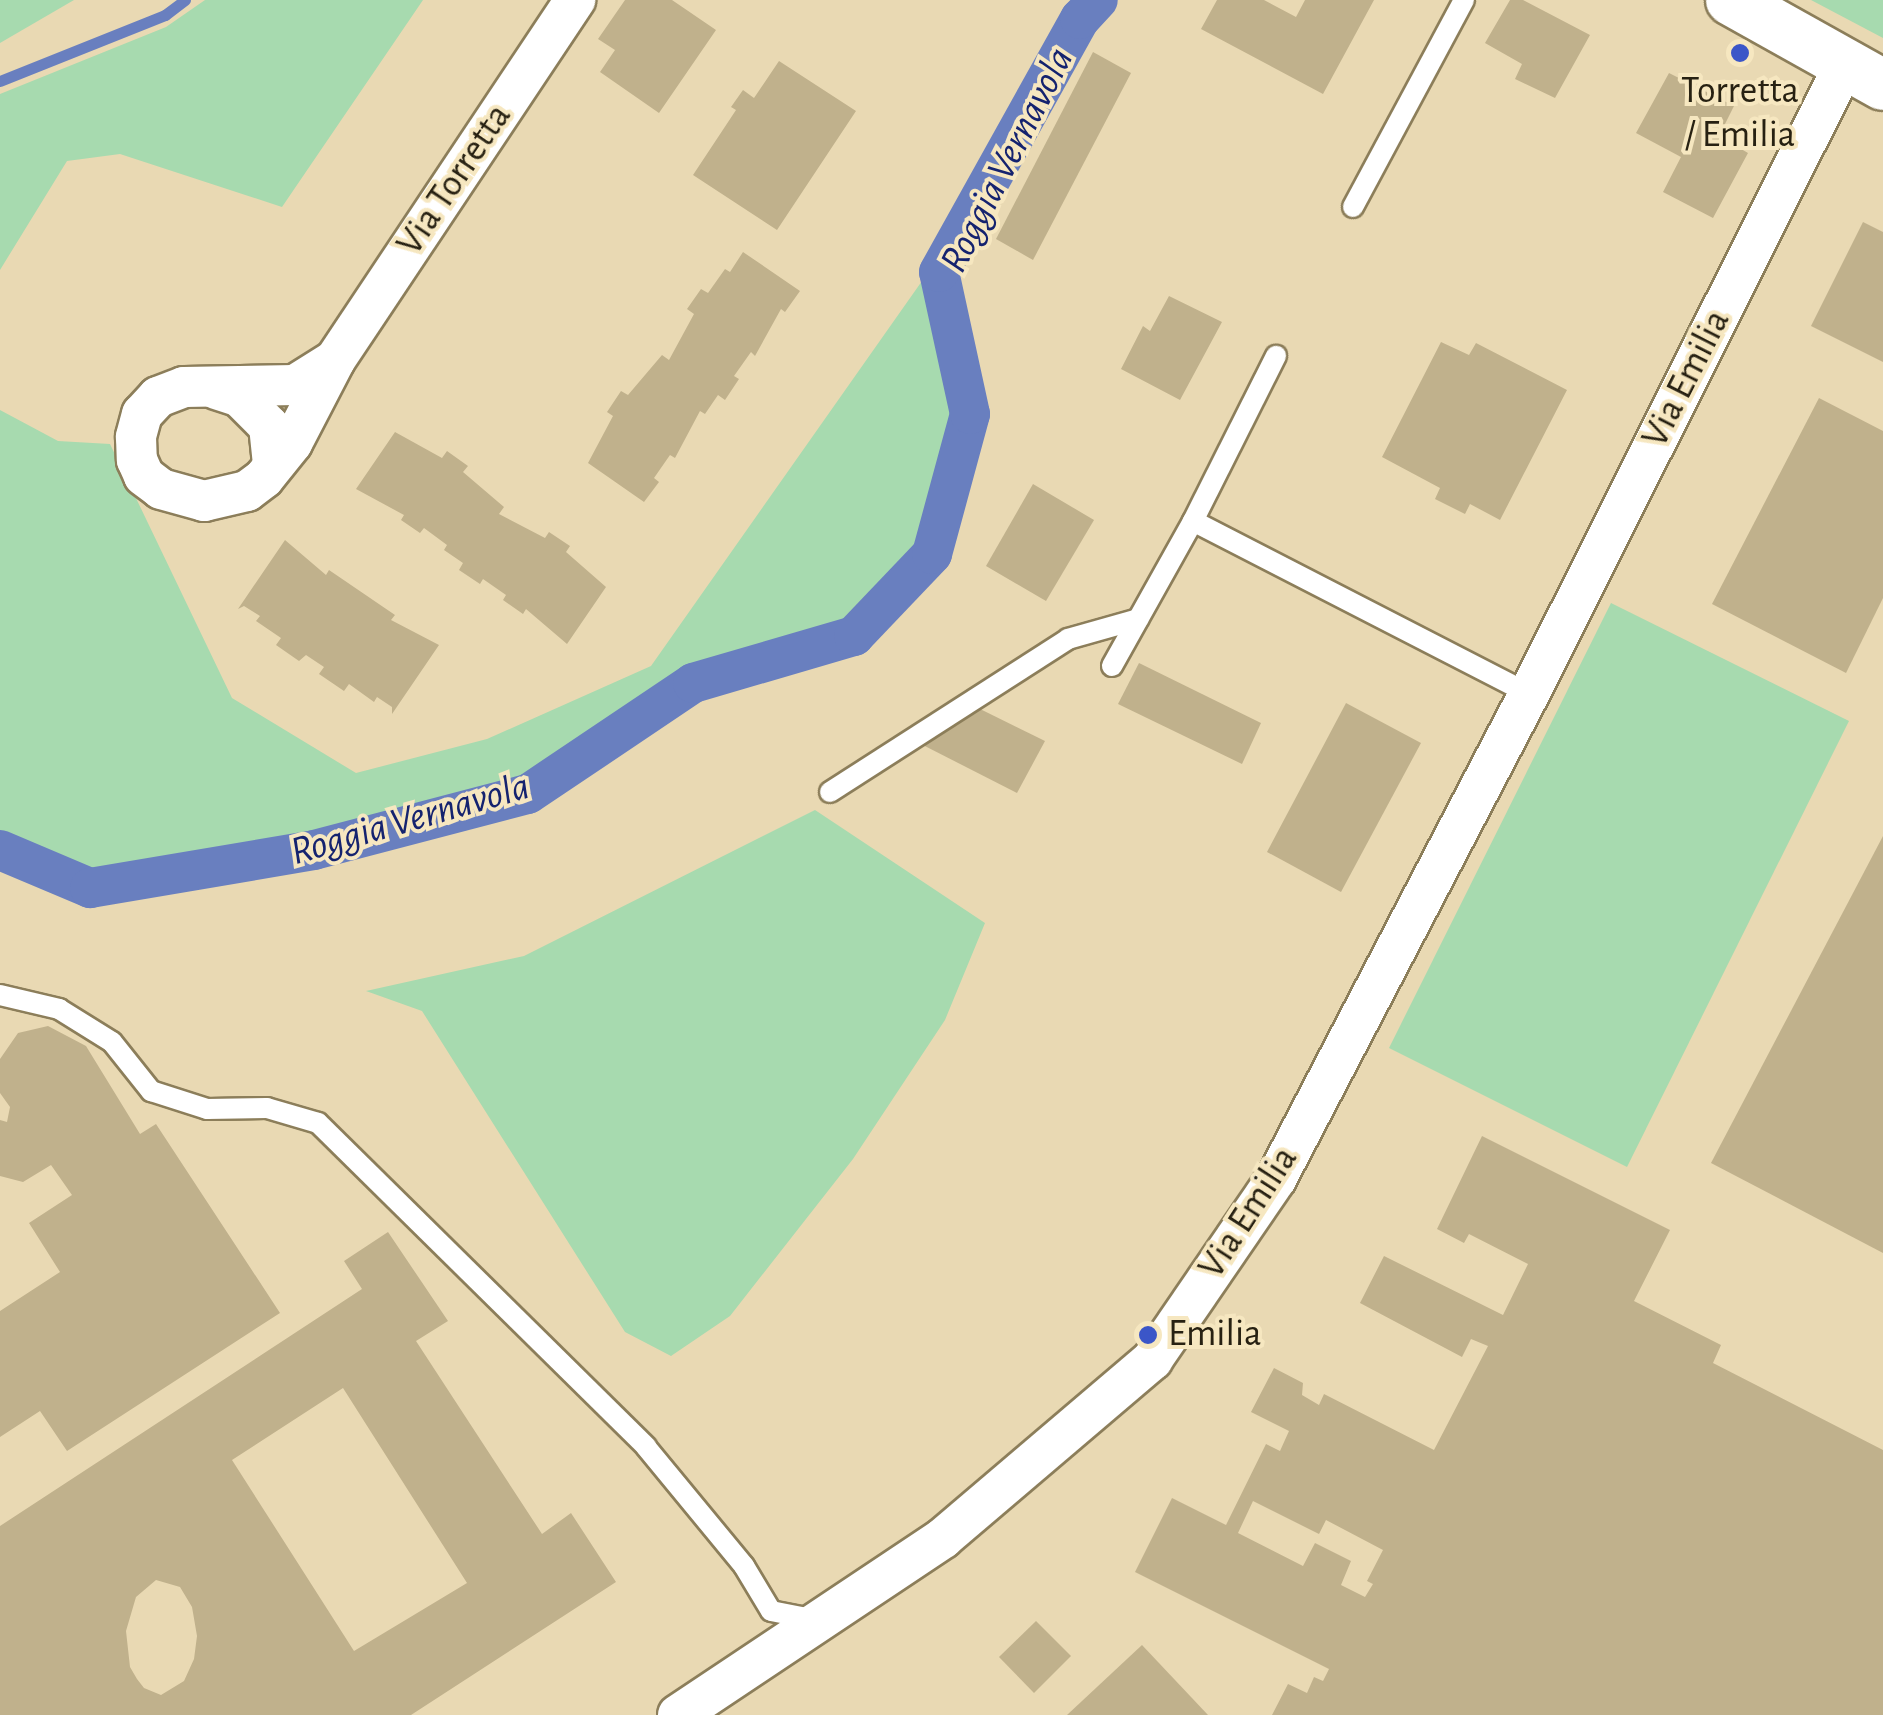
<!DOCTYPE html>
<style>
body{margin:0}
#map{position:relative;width:1883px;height:1715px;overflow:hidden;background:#e9d9b3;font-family:"Alegreya Sans",sans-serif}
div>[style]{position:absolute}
.green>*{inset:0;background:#a7daaf}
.stream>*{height:11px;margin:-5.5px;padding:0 5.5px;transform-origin:5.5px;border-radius:5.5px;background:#697fbf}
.canal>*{height:40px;margin:-20px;padding:0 20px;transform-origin:20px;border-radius:20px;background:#697fbf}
.building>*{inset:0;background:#c0b18c}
.roads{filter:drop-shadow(2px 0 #8c7e5a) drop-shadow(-2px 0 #8c7e5a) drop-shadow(0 2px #8c7e5a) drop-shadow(0 -2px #8c7e5a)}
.service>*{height:20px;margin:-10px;padding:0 10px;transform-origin:10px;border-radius:10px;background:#fff}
.minor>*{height:40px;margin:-20px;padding:0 20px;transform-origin:20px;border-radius:20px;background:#fff}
.tertiary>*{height:50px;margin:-25px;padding:0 25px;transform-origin:25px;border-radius:25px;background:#fff}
.dots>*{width:28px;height:28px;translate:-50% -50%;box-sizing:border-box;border:5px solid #f6e7c0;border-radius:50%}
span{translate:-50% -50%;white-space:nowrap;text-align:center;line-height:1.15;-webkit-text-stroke:8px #f6e7c0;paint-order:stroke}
.poi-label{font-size:38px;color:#272112}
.left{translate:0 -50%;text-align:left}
.street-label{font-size:38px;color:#272112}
.water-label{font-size:40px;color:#15236f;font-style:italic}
</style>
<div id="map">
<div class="green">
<div style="clip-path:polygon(0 0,74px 0,0 43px)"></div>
<div style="clip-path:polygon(205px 0,423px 0,282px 207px,120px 154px,67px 161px,0 270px,0 94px,166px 27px)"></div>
<div style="clip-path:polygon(1812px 0,1883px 0,1883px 38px,1811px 0)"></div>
<div style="clip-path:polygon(922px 281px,954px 411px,920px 551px,846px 634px,689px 676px,524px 787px,294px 842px,92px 877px,0 834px,0 410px,58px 441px,110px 444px,232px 698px,356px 773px,487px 739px,651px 666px)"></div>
<div style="clip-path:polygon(1611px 603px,1849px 721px,1627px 1167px,1389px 1048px)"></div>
<div style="clip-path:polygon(815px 810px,985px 923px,945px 1020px,853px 1159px,730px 1316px,671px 1356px,625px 1332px,422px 1011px,366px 991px,524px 956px)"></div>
</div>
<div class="stream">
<div style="left:0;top:81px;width:178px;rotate:-21.8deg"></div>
<div style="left:165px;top:15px;width:25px;rotate:-37deg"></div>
</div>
<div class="canal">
<div style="left:0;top:850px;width:98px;rotate:22.9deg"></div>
<div style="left:90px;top:888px;width:227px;rotate:-9.6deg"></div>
<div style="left:314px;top:850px;width:221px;rotate:-14.7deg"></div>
<div style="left:528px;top:794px;width:199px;rotate:-33.9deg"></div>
<div style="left:693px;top:683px;width:168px;rotate:-16.3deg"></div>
<div style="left:854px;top:636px;width:113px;rotate:-46.4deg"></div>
<div style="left:932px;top:554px;width:145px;rotate:-74.8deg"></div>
<div style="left:970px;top:414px;width:145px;rotate:-102.3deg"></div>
<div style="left:939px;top:272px;width:290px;rotate:-60.9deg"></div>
<div style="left:1080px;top:19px;width:26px;rotate:-47deg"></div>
</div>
<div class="building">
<div style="clip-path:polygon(625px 0,672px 0,716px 30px,659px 113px,600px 72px,615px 50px,598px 39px)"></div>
<div style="clip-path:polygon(1217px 0,1264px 0,1296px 17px,1305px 0,1374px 0,1323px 94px,1201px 29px)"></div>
<div style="clip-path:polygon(1510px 0,1523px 0,1590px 35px,1555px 98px,1515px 79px,1522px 64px,1485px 43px)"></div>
<div style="clip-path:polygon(1093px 52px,1131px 73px,1033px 260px,996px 239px)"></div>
<div style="clip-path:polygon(779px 61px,856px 111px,777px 230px,693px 175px,736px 110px,731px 107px,743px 90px,754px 98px)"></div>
<div style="clip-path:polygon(1669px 73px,1734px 106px,1719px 136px,1748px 153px,1713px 218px,1663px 192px,1681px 157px,1636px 133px)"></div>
<div style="clip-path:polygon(1863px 222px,1883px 232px,1883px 362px,1811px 326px)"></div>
<div style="clip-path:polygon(743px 252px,800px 291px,785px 312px,781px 309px,755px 356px,751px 352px,734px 376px,739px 379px,725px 400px,718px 395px,705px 414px,700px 411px,675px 458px,670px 455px,654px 478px,659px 482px,644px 502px,588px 463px,613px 416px,607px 412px,621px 391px,628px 395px,662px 355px,669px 360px,694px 314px,687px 309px,701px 289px,708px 293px,725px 269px,730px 272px)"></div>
<div style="clip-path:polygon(1169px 296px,1222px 322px,1180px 400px,1121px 369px,1143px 326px,1150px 331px)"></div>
<div style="clip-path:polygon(1441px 342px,1469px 355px,1476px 343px,1567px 390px,1500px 520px,1470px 504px,1465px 514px,1435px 499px,1440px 488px,1382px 457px)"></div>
<div style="clip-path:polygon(1819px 398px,1883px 431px,1883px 598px,1846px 673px,1712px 604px)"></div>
<div style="clip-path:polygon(395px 432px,442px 458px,447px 451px,468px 466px,463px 472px,504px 507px,499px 514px,545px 538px,549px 532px,570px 546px,566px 552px,606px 587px,567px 644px,526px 609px,523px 614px,503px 600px,506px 595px,483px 579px,480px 584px,459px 570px,463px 563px,444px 550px,447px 545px,424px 528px,420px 533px,401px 520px,404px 515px,356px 489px)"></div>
<div style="clip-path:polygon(1033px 484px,1094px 520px,1046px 601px,986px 566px)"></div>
<div style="clip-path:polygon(285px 540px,326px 575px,329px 570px,395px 615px,391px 620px,439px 645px,392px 714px,392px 707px,377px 697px,374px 702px,349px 684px,344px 691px,319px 674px,324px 667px,306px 655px,299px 661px,276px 645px,281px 638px,256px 621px,260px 616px,244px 606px,238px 609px)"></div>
<div style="clip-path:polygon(1139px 663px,1261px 723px,1242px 764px,1118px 704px)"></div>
<div style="clip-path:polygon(1346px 703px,1421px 743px,1341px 892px,1267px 852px)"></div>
<div style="clip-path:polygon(974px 706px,1045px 741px,1017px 793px,915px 741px)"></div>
<div style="clip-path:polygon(1883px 836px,1883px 1253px,1711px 1163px)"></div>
<div style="clip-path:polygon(48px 1026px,86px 1046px,140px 1134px,156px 1124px,280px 1313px,67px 1451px,40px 1411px,0 1437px,0 1311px,60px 1272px,29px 1223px,72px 1195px,51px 1165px,23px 1182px,0 1176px,0 1120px,7px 1122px,10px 1107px,0 1093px,0 1059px,18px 1033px)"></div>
<div style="clip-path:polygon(evenodd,1482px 1136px,1670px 1230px,1634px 1301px,1721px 1345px,1713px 1363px,1883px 1450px,1883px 1715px,1272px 1715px,1288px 1684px,1307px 1693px,1314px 1677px,1323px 1681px,1329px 1669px,1135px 1572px,1172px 1498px,1226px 1525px,1266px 1444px,1280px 1451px,1289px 1431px,1251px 1412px,1274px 1368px,1303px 1383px,1302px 1395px,1319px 1405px,1324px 1394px,1434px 1450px,1488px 1346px,1471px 1339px,1462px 1357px,1360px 1303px,1384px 1256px,1503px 1315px,1528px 1264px,1469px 1234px,1464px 1243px,1437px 1229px,1482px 1136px,1253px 1501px,1319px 1534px,1326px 1520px,1383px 1550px,1367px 1581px,1373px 1584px,1365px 1597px,1341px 1585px,1351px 1561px,1315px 1543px,1303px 1566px,1238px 1533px,1253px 1501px)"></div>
<div style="clip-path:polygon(evenodd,388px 1232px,448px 1321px,416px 1341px,542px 1534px,571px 1513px,616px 1582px,411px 1715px,0 1715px,0 1526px,362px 1289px,344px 1261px,388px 1232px,343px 1388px,467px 1583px,354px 1651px,232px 1460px,343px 1388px,388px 1232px,156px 1580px,180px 1587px,192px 1607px,197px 1636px,194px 1659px,184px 1681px,161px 1695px,144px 1688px,137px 1679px,130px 1667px,126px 1631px,136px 1597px,156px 1580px)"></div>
<div style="clip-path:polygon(1036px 1621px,1071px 1656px,1034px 1693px,999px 1657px)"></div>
<div style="clip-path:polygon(1142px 1645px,1208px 1715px,1067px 1715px)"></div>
</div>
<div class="roads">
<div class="service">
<div style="left:1353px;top:207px;width:235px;rotate:-61.8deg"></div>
<div style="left:1193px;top:521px;width:185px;rotate:-63.3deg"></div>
<div style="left:1112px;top:666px;width:166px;rotate:-60.8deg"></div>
<div style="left:1193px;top:521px;width:378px;rotate:27.2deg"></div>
<div style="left:830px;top:792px;width:283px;rotate:-32.7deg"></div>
<div style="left:1068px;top:639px;width:73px;rotate:-15.9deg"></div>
<div style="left:0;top:995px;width:61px;rotate:13.3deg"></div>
<div style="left:59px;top:1009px;width:62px;rotate:31.9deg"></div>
<div style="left:112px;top:1042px;width:63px;rotate:51.5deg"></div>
<div style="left:151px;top:1091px;width:59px;rotate:17.8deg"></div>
<div style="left:207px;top:1109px;width:60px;rotate:-1deg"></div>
<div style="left:267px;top:1108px;width:53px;rotate:16.4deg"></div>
<div style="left:318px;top:1123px;width:461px;rotate:44.6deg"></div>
<div style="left:646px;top:1447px;width:154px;rotate:50.5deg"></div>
<div style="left:744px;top:1566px;width:52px;rotate:59deg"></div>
<div style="left:771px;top:1611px;width:47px;rotate:11.1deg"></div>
</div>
<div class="minor">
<div style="left:335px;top:360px;width:47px;rotate:148deg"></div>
<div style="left:295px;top:385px;width:111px;rotate:179deg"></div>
<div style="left:184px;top:387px;width:28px;rotate:159deg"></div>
<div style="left:158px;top:397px;width:23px;rotate:133deg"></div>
<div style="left:142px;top:414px;width:24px;rotate:105deg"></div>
<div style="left:136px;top:437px;width:23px;rotate:88deg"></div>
<div style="left:137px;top:460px;width:17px;rotate:66deg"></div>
<div style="left:144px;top:476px;width:21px;rotate:37deg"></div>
<div style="left:161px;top:489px;width:45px;rotate:15.6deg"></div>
<div style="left:204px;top:501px;width:44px;rotate:-13.1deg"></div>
<div style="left:247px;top:491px;width:21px;rotate:-37deg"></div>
<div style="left:264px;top:478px;width:45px;rotate:-51.3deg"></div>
<div style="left:292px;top:443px;width:93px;rotate:-62.6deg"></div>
<div style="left:335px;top:360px;width:433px;rotate:-56.3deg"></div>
<div style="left:216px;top:389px;width:25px;rotate:18deg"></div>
<div style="left:240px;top:397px;width:41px;rotate:45deg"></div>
<div style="left:269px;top:426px;width:39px;rotate:84deg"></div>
<div style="left:678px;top:1715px;width:319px;rotate:-33.7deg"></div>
<div style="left:943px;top:1538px;width:275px;rotate:-40.4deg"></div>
<div style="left:1152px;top:1360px;width:219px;rotate:-55.6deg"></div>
<div style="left:1276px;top:1179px;width:547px;rotate:-62.45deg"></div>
<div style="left:1529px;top:694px;width:705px;rotate:-63.36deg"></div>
</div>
<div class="tertiary">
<div style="left:1731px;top:0;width:174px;rotate:29.2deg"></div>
</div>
</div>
<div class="dots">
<div style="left:1740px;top:53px;background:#3b56c8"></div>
<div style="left:1148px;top:1335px;background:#3b56c8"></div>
</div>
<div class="poi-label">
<span style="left:1740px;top:114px">Torretta<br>/ Emilia</span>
<span class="left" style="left:1168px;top:1335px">Emilia</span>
</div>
<div class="street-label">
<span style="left:455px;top:180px;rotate:-56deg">Via Torretta</span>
<span style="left:1687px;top:379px;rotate:-63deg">Via Emilia</span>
<span style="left:1249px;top:1213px;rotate:-57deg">Via Emilia</span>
</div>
<div class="water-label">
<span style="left:1007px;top:160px;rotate:-63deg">Roggia Vernavola</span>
<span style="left:410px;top:819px;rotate:-16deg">Roggia Vernavola</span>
</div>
</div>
